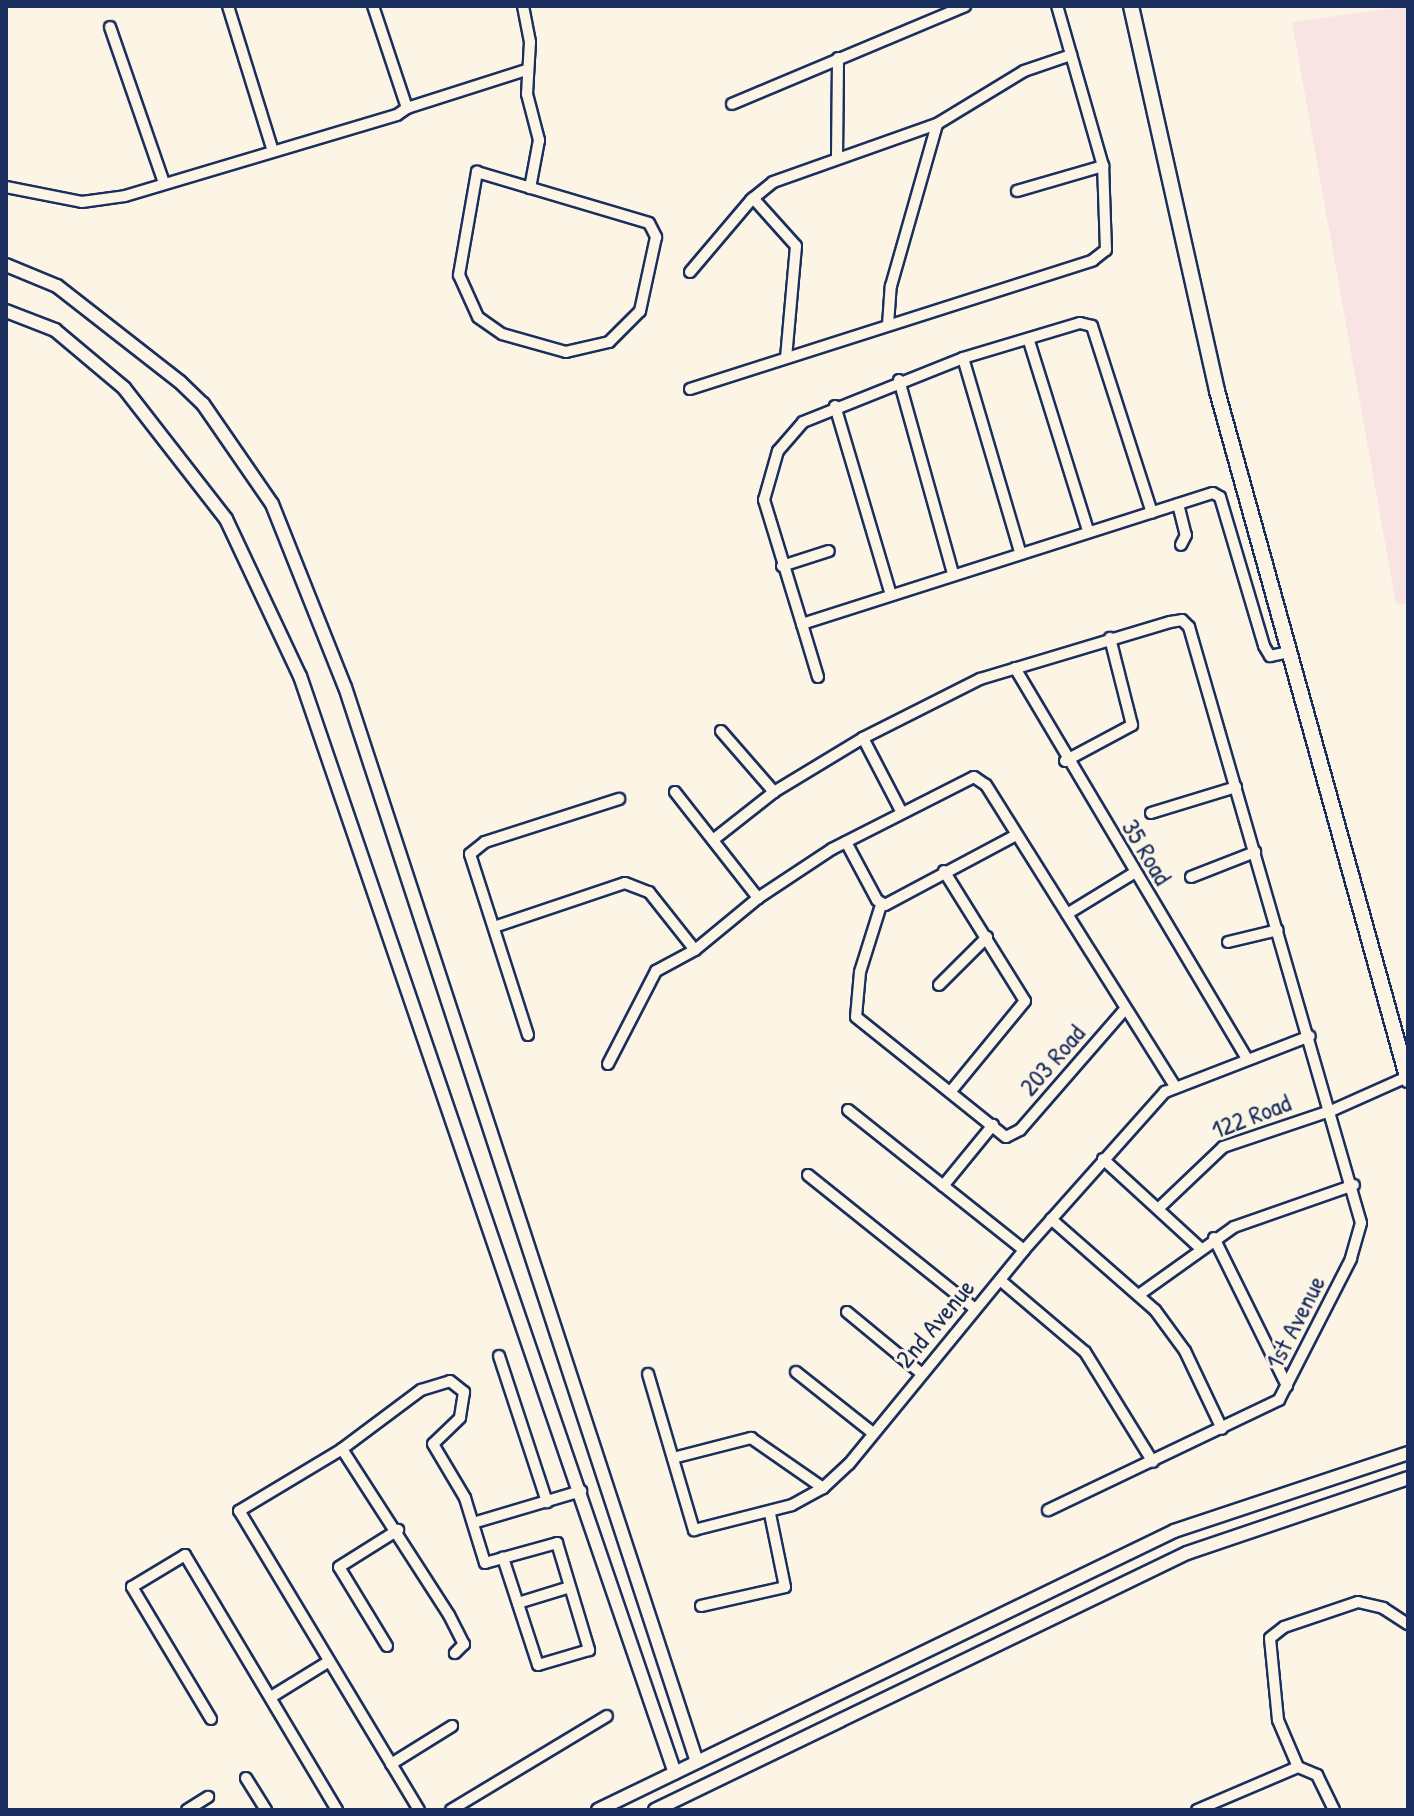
<!DOCTYPE html>
<style>
body{margin:0}
#map{position:relative;width:1414px;height:1816px;overflow:hidden;background:#fcf5e5;font-family:"Patrick Hand",sans-serif}
div>[style]{position:absolute}
.built>*{inset:0;background:#f8e4e2}
.roads{filter:drop-shadow(2px 0 #1b2f5e) drop-shadow(-2px 0 #1b2f5e) drop-shadow(0 2px #1b2f5e) drop-shadow(0 -2px #1b2f5e)}
.minor>*{height:10px;margin:-5px;padding:0 5px;transform-origin:5px;border-radius:5px;background:#fcf5e5}
.tertiary>*{height:12px;margin:-6px;padding:0 6px;transform-origin:6px;border-radius:6px;background:#fcf5e5}
.secondary>*{height:14px;margin:-7px;padding:0 7px;transform-origin:7px;border-radius:7px;background:#fcf5e5}
span{translate:-50% -50%;white-space:nowrap;text-align:center;line-height:1.15;-webkit-text-stroke:6px #fcf5e5;paint-order:stroke}
.street-label{font-size:26px;color:#1b2f5e}
.frame{position:absolute;inset:0;border:8px solid #1b2f5e;pointer-events:none}
</style>
<div id="map">
<div class="built">
<div style="clip-path:polygon(1408px 6px,1408px 603px,1396px 604px,1292px 22px)"></div>
</div>
<div class="roads">
<div class="minor">
<div style="left:228px;top:6px;width:152px;rotate:72.8deg"></div>
<div style="left:523px;top:6px;width:37px;rotate:79deg"></div>
<div style="left:530px;top:42px;width:52px;rotate:93.3deg"></div>
<div style="left:527px;top:94px;width:48px;rotate:75.4deg"></div>
<div style="left:539px;top:140px;width:49px;rotate:100.6deg"></div>
<div style="left:110px;top:27px;width:165px;rotate:70.9deg"></div>
<div style="left:732px;top:104px;width:253px;rotate:-22.8deg"></div>
<div style="left:407px;top:108px;width:125px;rotate:-17.7deg"></div>
<div style="left:837px;top:157px;width:99px;rotate:-89.4deg"></div>
<div style="left:477px;top:172px;width:179px;rotate:16.5deg"></div>
<div style="left:649px;top:223px;width:16px;rotate:63deg"></div>
<div style="left:656px;top:237px;width:76px;rotate:102.2deg"></div>
<div style="left:640px;top:311px;width:44px;rotate:135deg"></div>
<div style="left:609px;top:342px;width:44px;rotate:166.9deg"></div>
<div style="left:566px;top:352px;width:66px;rotate:-164.3deg"></div>
<div style="left:502px;top:334px;width:29px;rotate:-145deg"></div>
<div style="left:478px;top:317px;width:46px;rotate:-114.3deg"></div>
<div style="left:459px;top:275px;width:105px;rotate:-80.1deg"></div>
<div style="left:6px;top:187px;width:77px;rotate:11.2deg"></div>
<div style="left:82px;top:202px;width:43px;rotate:-7.9deg"></div>
<div style="left:125px;top:196px;width:284px;rotate:-16.6deg"></div>
<div style="left:397px;top:115px;width:12px;rotate:-35deg"></div>
<div style="left:407px;top:108px;width:108px;rotate:-108.4deg"></div>
<div style="left:1017px;top:191px;width:90px;rotate:-16.2deg"></div>
<div style="left:753px;top:198px;width:64px;rotate:48.1deg"></div>
<div style="left:796px;top:246px;width:112px;rotate:95.1deg"></div>
<div style="left:690px;top:272px;width:94px;rotate:-49.7deg"></div>
<div style="left:751px;top:200px;width:28px;rotate:-39deg"></div>
<div style="left:773px;top:182px;width:174px;rotate:-19.5deg"></div>
<div style="left:888px;top:325px;width:39px;rotate:-86deg"></div>
<div style="left:891px;top:286px;width:168px;rotate:-74.1deg"></div>
<div style="left:937px;top:124px;width:102px;rotate:-31.3deg"></div>
<div style="left:1024px;top:71px;width:50px;rotate:-18.8deg"></div>
<div style="left:1029px;top:341px;width:199px;rotate:72.7deg"></div>
<div style="left:963px;top:358px;width:202px;rotate:73.6deg"></div>
<div style="left:899px;top:380px;width:201px;rotate:74.4deg"></div>
<div style="left:690px;top:389px;width:423px;rotate:-17.7deg"></div>
<div style="left:1093px;top:260px;width:16px;rotate:-38deg"></div>
<div style="left:1106px;top:250px;width:84px;rotate:-92deg"></div>
<div style="left:1103px;top:166px;width:166px;rotate:-106deg"></div>
<div style="left:835px;top:406px;width:197px;rotate:73.5deg"></div>
<div style="left:1178px;top:504px;width:32px;rotate:76deg"></div>
<div style="left:1186px;top:535px;width:11px;rotate:117deg"></div>
<div style="left:782px;top:566px;width:49px;rotate:-17.7deg"></div>
<div style="left:802px;top:624px;width:130px;rotate:-107deg"></div>
<div style="left:764px;top:500px;width:51px;rotate:-74.1deg"></div>
<div style="left:778px;top:451px;width:38px;rotate:-49deg"></div>
<div style="left:803px;top:422px;width:172px;rotate:-21.8deg"></div>
<div style="left:963px;top:358px;width:122px;rotate:-16.7deg"></div>
<div style="left:1080px;top:323px;width:12px;rotate:14deg"></div>
<div style="left:1092px;top:326px;width:196px;rotate:72.2deg"></div>
<div style="left:1015px;top:668px;width:452px;rotate:59.3deg"></div>
<div style="left:818px;top:677px;width:55px;rotate:-106.8deg"></div>
<div style="left:802px;top:624px;width:431px;rotate:-17.7deg"></div>
<div style="left:1213px;top:493px;width:8px;rotate:30deg"></div>
<div style="left:1220px;top:497px;width:155px;rotate:73.5deg"></div>
<div style="left:1264px;top:646px;width:12px;rotate:59deg"></div>
<div style="left:1270px;top:656px;width:19px;rotate:-12deg"></div>
<div style="left:721px;top:731px;width:81px;rotate:49deg"></div>
<div style="left:863px;top:738px;width:82px;rotate:62.5deg"></div>
<div style="left:1065px;top:761px;width:76px;rotate:-28.2deg"></div>
<div style="left:1132px;top:725px;width:90px;rotate:-104.2deg"></div>
<div style="left:675px;top:792px;width:135px;rotate:51.9deg"></div>
<div style="left:1151px;top:813px;width:89px;rotate:-17deg"></div>
<div style="left:713px;top:840px;width:78px;rotate:-38.2deg"></div>
<div style="left:774px;top:792px;width:104px;rotate:-31.2deg"></div>
<div style="left:863px;top:738px;width:131px;rotate:-26.8deg"></div>
<div style="left:980px;top:679px;width:198px;rotate:-16.7deg"></div>
<div style="left:1170px;top:622px;width:12px;rotate:-9deg"></div>
<div style="left:1182px;top:620px;width:10px;rotate:45deg"></div>
<div style="left:1189px;top:627px;width:620px;rotate:73.9deg"></div>
<div style="left:1361px;top:1223px;width:37px;rotate:106deg"></div>
<div style="left:1351px;top:1259px;width:158px;rotate:117.1deg"></div>
<div style="left:1279px;top:1400px;width:256px;rotate:154.5deg"></div>
<div style="left:846px;top:842px;width:66px;rotate:61.9deg"></div>
<div style="left:877px;top:900px;width:9px;rotate:32deg"></div>
<div style="left:885px;top:905px;width:149px;rotate:-28.1deg"></div>
<div style="left:944px;top:871px;width:153px;rotate:58.1deg"></div>
<div style="left:1025px;top:1001px;width:115px;rotate:129.4deg"></div>
<div style="left:1191px;top:877px;width:69px;rotate:-21.3deg"></div>
<div style="left:881px;top:905px;width:70px;rotate:107.4deg"></div>
<div style="left:860px;top:972px;width:45px;rotate:95.1deg"></div>
<div style="left:856px;top:1017px;width:192px;rotate:38.7deg"></div>
<div style="left:1006px;top:1137px;width:16px;rotate:-27deg"></div>
<div style="left:1020px;top:1130px;width:160px;rotate:-49deg"></div>
<div style="left:1067px;top:914px;width:79px;rotate:-31.5deg"></div>
<div style="left:494px;top:927px;width:138px;rotate:-18.6deg"></div>
<div style="left:625px;top:883px;width:26px;rotate:21deg"></div>
<div style="left:649px;top:892px;width:74px;rotate:51.6deg"></div>
<div style="left:1228px;top:942px;width:51px;rotate:-13.5deg"></div>
<div style="left:939px;top:985px;width:68px;rotate:-45deg"></div>
<div style="left:528px;top:1035px;width:190px;rotate:-107.8deg"></div>
<div style="left:470px;top:854px;width:19px;rotate:-39deg"></div>
<div style="left:485px;top:842px;width:141px;rotate:-17.8deg"></div>
<div style="left:608px;top:1064px;width:105px;rotate:-62.7deg"></div>
<div style="left:656px;top:971px;width:44px;rotate:-28.3deg"></div>
<div style="left:695px;top:950px;width:82px;rotate:-39.5deg"></div>
<div style="left:758px;top:898px;width:89px;rotate:-33.5deg"></div>
<div style="left:832px;top:849px;width:159px;rotate:-26.9deg"></div>
<div style="left:974px;top:777px;width:14px;rotate:34deg"></div>
<div style="left:986px;top:785px;width:354px;rotate:57.9deg"></div>
<div style="left:848px;top:1110px;width:225px;rotate:38.5deg"></div>
<div style="left:1103px;top:1159px;width:130px;rotate:42.5deg"></div>
<div style="left:808px;top:1175px;width:214px;rotate:38.7deg"></div>
<div style="left:943px;top:1186px;width:79px;rotate:-50.7deg"></div>
<div style="left:1159px;top:1208px;width:88px;rotate:-43.6deg"></div>
<div style="left:1223px;top:1147px;width:116px;rotate:-18.6deg"></div>
<div style="left:1333px;top:1110px;width:81px;rotate:-24deg"></div>
<div style="left:1051px;top:1219px;width:138px;rotate:41.2deg"></div>
<div style="left:1155px;top:1310px;width:51px;rotate:53.8deg"></div>
<div style="left:1185px;top:1351px;width:86px;rotate:64.6deg"></div>
<div style="left:1214px;top:1238px;width:165px;rotate:63.7deg"></div>
<div style="left:1000px;top:1280px;width:111px;rotate:40.3deg"></div>
<div style="left:1085px;top:1352px;width:129px;rotate:58.3deg"></div>
<div style="left:1140px;top:1294px;width:115px;rotate:-35.5deg"></div>
<div style="left:1234px;top:1227px;width:127px;rotate:-19.3deg"></div>
<div style="left:847px;top:1312px;width:96px;rotate:39.5deg"></div>
<div style="left:499px;top:1356px;width:154px;rotate:71.8deg"></div>
<div style="left:796px;top:1372px;width:98px;rotate:38.4deg"></div>
<div style="left:648px;top:1374px;width:163px;rotate:73.6deg"></div>
<div style="left:694px;top:1530px;width:101px;rotate:-14.3deg"></div>
<div style="left:792px;top:1505px;width:35px;rotate:-29deg"></div>
<div style="left:823px;top:1488px;width:35px;rotate:-43deg"></div>
<div style="left:849px;top:1464px;width:276px;rotate:-50.7deg"></div>
<div style="left:1024px;top:1250px;width:212px;rotate:-48.3deg"></div>
<div style="left:1165px;top:1092px;width:155px;rotate:-21.1deg"></div>
<div style="left:342px;top:1449px;width:197px;rotate:57.2deg"></div>
<div style="left:449px;top:1615px;width:33px;rotate:63deg"></div>
<div style="left:464px;top:1644px;width:13px;rotate:135deg"></div>
<div style="left:673px;top:1458px;width:81px;rotate:-14.4deg"></div>
<div style="left:751px;top:1438px;width:88px;rotate:34.8deg"></div>
<div style="left:473px;top:1523px;width:113px;rotate:-16.5deg"></div>
<div style="left:518px;top:1603px;width:54px;rotate:-17.1deg"></div>
<div style="left:701px;top:1606px;width:86px;rotate:-12.7deg"></div>
<div style="left:785px;top:1587px;width:75px;rotate:-101.6deg"></div>
<div style="left:387px;top:1646px;width:92px;rotate:-121.3deg"></div>
<div style="left:339px;top:1567px;width:70px;rotate:-32.1deg"></div>
<div style="left:271px;top:1697px;width:67px;rotate:-31.6deg"></div>
<div style="left:211px;top:1719px;width:154px;rotate:-120.9deg"></div>
<div style="left:132px;top:1587px;width:62px;rotate:-31.1deg"></div>
<div style="left:185px;top:1555px;width:297px;rotate:59.2deg"></div>
<div style="left:391px;top:1764px;width:72px;rotate:-31.9deg"></div>
<div style="left:1298px;top:1767px;width:51px;rotate:-113.1deg"></div>
<div style="left:1278px;top:1720px;width:82px;rotate:-95.6deg"></div>
<div style="left:1270px;top:1638px;width:18px;rotate:-38deg"></div>
<div style="left:1284px;top:1627px;width:78px;rotate:-18.7deg"></div>
<div style="left:1358px;top:1602px;width:26px;rotate:13deg"></div>
<div style="left:1383px;top:1608px;width:30px;rotate:33deg"></div>
<div style="left:246px;top:1778px;width:38px;rotate:58deg"></div>
<div style="left:187px;top:1810px;width:25px;rotate:-32deg"></div>
<div style="left:419px;top:1810px;width:349px;rotate:-121deg"></div>
<div style="left:239px;top:1511px;width:120px;rotate:-31deg"></div>
<div style="left:342px;top:1449px;width:99px;rotate:-36.8deg"></div>
<div style="left:421px;top:1390px;width:30px;rotate:-17deg"></div>
<div style="left:450px;top:1381px;width:18px;rotate:38deg"></div>
<div style="left:464px;top:1392px;width:26px;rotate:99deg"></div>
<div style="left:460px;top:1418px;width:37px;rotate:136deg"></div>
<div style="left:433px;top:1444px;width:63px;rotate:59.3deg"></div>
<div style="left:465px;top:1498px;width:68px;rotate:72.9deg"></div>
<div style="left:485px;top:1563px;width:75px;rotate:-15.5deg"></div>
<div style="left:557px;top:1543px;width:112px;rotate:73.3deg"></div>
<div style="left:589px;top:1650px;width:53px;rotate:163.6deg"></div>
<div style="left:538px;top:1665px;width:113px;rotate:-108.1deg"></div>
<div style="left:451px;top:1810px;width:182px;rotate:-31.1deg"></div>
<div style="left:1197px;top:1810px;width:110px;rotate:-23.1deg"></div>
<div style="left:1298px;top:1767px;width:21px;rotate:23deg"></div>
<div style="left:1317px;top:1775px;width:39px;rotate:64deg"></div>
</div>
<div class="tertiary">
<div style="left:6px;top:265px;width:55px;rotate:22.4deg"></div>
<div style="left:57px;top:286px;width:156px;rotate:38deg"></div>
<div style="left:180px;top:382px;width:32px;rotate:44deg"></div>
<div style="left:203px;top:404px;width:121px;rotate:55.4deg"></div>
<div style="left:272px;top:504px;width:197px;rotate:68.3deg"></div>
<div style="left:345px;top:687px;width:1131px;rotate:71.87deg"></div>
<div style="left:6px;top:311px;width:53px;rotate:21.2deg"></div>
<div style="left:55px;top:330px;width:90px;rotate:40deg"></div>
<div style="left:124px;top:388px;width:166px;rotate:52.1deg"></div>
<div style="left:226px;top:519px;width:174px;rotate:64.8deg"></div>
<div style="left:300px;top:676px;width:1159px;rotate:71.13deg"></div>
<div style="left:598px;top:1810px;width:640px;rotate:-25.84deg"></div>
<div style="left:1174px;top:1531px;width:247px;rotate:-18.4deg"></div>
<div style="left:655px;top:1810px;width:591px;rotate:-25.78deg"></div>
<div style="left:1187px;top:1553px;width:233px;rotate:-18.7deg"></div>
</div>
<div class="secondary">
<div style="left:1131px;top:6px;width:394px;rotate:77.4deg"></div>
<div style="left:1217px;top:391px;width:715px;rotate:74.51deg"></div>
</div>
</div>
<div class="street-label">
<span style="left:1147px;top:852px;rotate:59deg">35 Road</span>
<span style="left:1052px;top:1060px;rotate:-49deg">203 Road</span>
<span style="left:1251px;top:1116px;rotate:-21deg">122 Road</span>
<span style="left:1295px;top:1322px;rotate:-63deg">1st Avenue</span>
<span style="left:935px;top:1323px;rotate:-50deg">2nd Avenue</span>
</div>
<div class="frame"></div>
</div>
